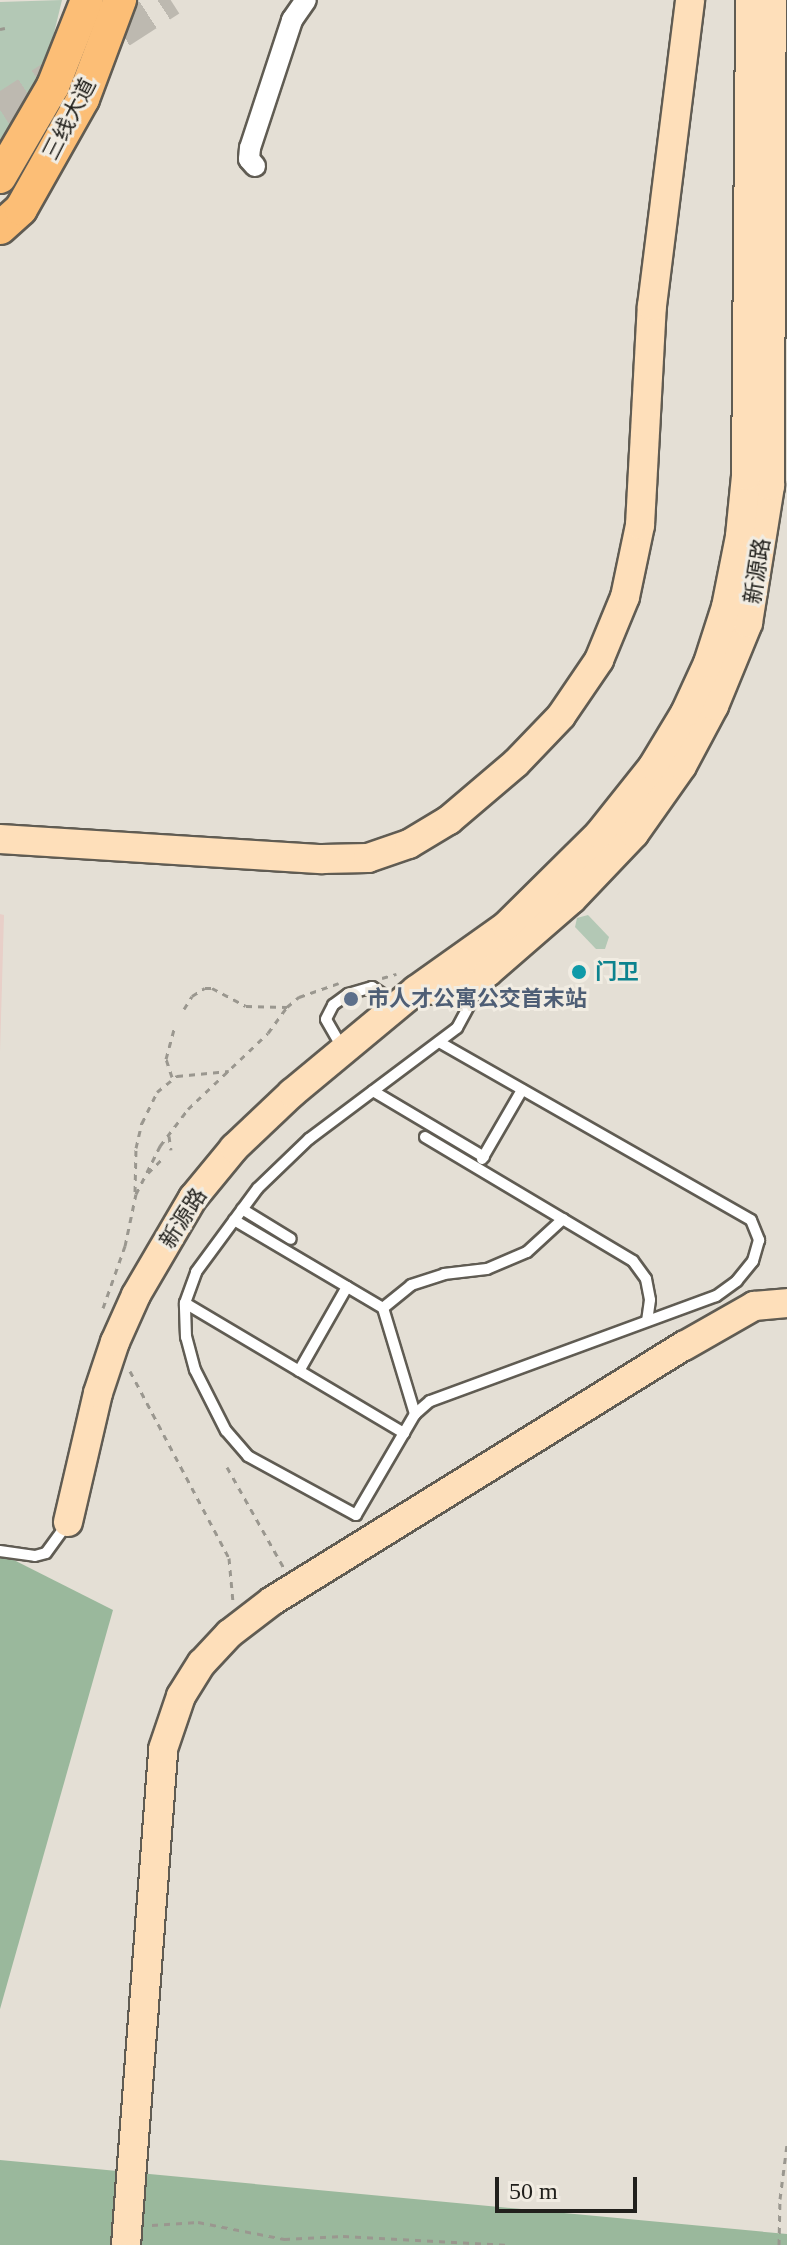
<!DOCTYPE html>
<meta charset="utf-8">
<style>
body{margin:0}
#map{position:relative;width:787px;height:2245px;overflow:hidden;background:#e4dfd5;font-family:"Times New Roman","Noto Sans SC",serif}
div>[style]{position:absolute}
.commercial>*{inset:0;background:#e8cfc8}
.green>*{inset:0;background:#b3c8b5}
.forest>*{inset:0;background:#9ab89c}
.primary-tunnel>*{height:32px;margin-top:-16px;transform-origin:0;background:repeating-linear-gradient(90deg,#bdb9b0 0 32px,transparent 0 48px)}
.path>*{height:3px;margin-top:-1.5px;transform-origin:0;background:repeating-linear-gradient(90deg,#9a978f 0 6px,transparent 0 12px)}
.roads{filter:drop-shadow(2px 0 #605c53) drop-shadow(-2px 0 #605c53) drop-shadow(0 2px #605c53) drop-shadow(0 -2px #605c53)}
.lane>*{height:10px;margin:-5px;padding:0 5px;transform-origin:5px;border-radius:5px;background:#fff}
.street>*{height:20px;margin:-10px;padding:0 10px;transform-origin:10px;border-radius:10px;background:#fff}
.secondary>*{height:28px;margin:-14px;padding:0 14px;transform-origin:14px;border-radius:14px;background:#fedfba}
.primary>*{height:32px;margin:-16px;padding:0 16px;transform-origin:16px;border-radius:16px;background:#fcbe76}
.dots>*{width:22px;height:22px;translate:-50% -50%;box-sizing:border-box;border:4px solid #f1ece2;border-radius:50%}
span{translate:-50% -50%;white-space:nowrap;text-align:center;line-height:1.15;-webkit-text-stroke:6px #f1ece2;paint-order:stroke}
.street-label{font-size:22px;color:#21201c}
.culture-label{font-size:22px;color:#0d838f;font-weight:700}
.left{translate:0 -50%;text-align:left}
.service-label{font-size:22px;color:#4e5e75;font-weight:700}
.scale{position:absolute;left:495px;top:2177px;width:142px;height:36px;box-sizing:border-box;border:4px solid #21201c;border-top:0;padding-left:10px;font-size:24px;line-height:28px;white-space:nowrap;color:#21201c;-webkit-text-stroke:6px #f1ece2;paint-order:stroke}
</style>
<div id="map">
<div class="commercial">
<div style="clip-path:polygon(0 914px,4px 915px,0 1053px)"></div>
</div>
<div class="green">
<div style="clip-path:polygon(62px 0,42px 83px,0 156px,0 2px)"></div>
<div style="clip-path:polygon(588px 915px,609px 937px,605px 949px,596px 949px,575px 927px,577px 918px)"></div>
</div>
<div class="forest">
<div style="clip-path:polygon(0 1553px,113px 1610px,0 2009px)"></div>
<div style="clip-path:polygon(0 2160px,787px 2234px,787px 2245px,0 2245px)"></div>
</div>
<div class="primary-tunnel">
<div style="left:0;top:110px;width:203px;rotate:-32.8deg"></div>
</div>
<div class="path">
<div style="left:0;top:29px;width:5px;rotate:-11deg"></div>
<div style="left:382px;top:978px;width:15px;rotate:-16deg"></div>
<div style="left:184px;top:1009px;width:15px;rotate:-58deg"></div>
<div style="left:192px;top:996px;width:15px;rotate:-32deg"></div>
<div style="left:205px;top:988px;width:7px"></div>
<div style="left:212px;top:988px;width:38px;rotate:28deg"></div>
<div style="left:246px;top:1006px;width:41px;rotate:1.4deg"></div>
<div style="left:172px;top:1077px;width:19px;rotate:-108deg"></div>
<div style="left:166px;top:1059px;width:31px;rotate:-75deg"></div>
<div style="left:169px;top:1136px;width:14px;rotate:82deg"></div>
<div style="left:148px;top:1173px;width:18px;rotate:-45deg"></div>
<div style="left:135px;top:1192px;width:44px;rotate:-88.7deg"></div>
<div style="left:136px;top:1148px;width:26px;rotate:-77deg"></div>
<div style="left:142px;top:1123px;width:34px;rotate:-64deg"></div>
<div style="left:157px;top:1092px;width:26px;rotate:-39deg"></div>
<div style="left:177px;top:1076px;width:52px;rotate:-5.5deg"></div>
<div style="left:103px;top:1308px;width:66px;rotate:-70.5deg"></div>
<div style="left:125px;top:1246px;width:53px;rotate:-78.1deg"></div>
<div style="left:136px;top:1194px;width:54px;rotate:-63.4deg"></div>
<div style="left:160px;top:1146px;width:46px;rotate:-52.9deg"></div>
<div style="left:188px;top:1109px;width:110px;rotate:-43.5deg"></div>
<div style="left:268px;top:1033px;width:32px;rotate:-54deg"></div>
<div style="left:287px;top:1007px;width:16px;rotate:-40deg"></div>
<div style="left:299px;top:997px;width:42px;rotate:-19.3deg"></div>
<div style="left:130px;top:1371px;width:212px;rotate:62.1deg"></div>
<div style="left:229px;top:1558px;width:44px;rotate:84.8deg"></div>
<div style="left:227px;top:1467px;width:116px;rotate:60.6deg"></div>
<div style="left:152px;top:2225px;width:46px;rotate:-3.7deg"></div>
<div style="left:198px;top:2222px;width:88px;rotate:11.2deg"></div>
<div style="left:284px;top:2239px;width:59px;rotate:-2.9deg"></div>
<div style="left:343px;top:2236px;width:167px;rotate:3.1deg"></div>
<div style="left:779px;top:2245px;width:46px;rotate:-88.8deg"></div>
<div style="left:780px;top:2199px;width:55px;rotate:-82.7deg"></div>
</div>
<div class="roads">
<div class="lane">
<div style="left:439px;top:1042px;width:359px;rotate:29.7deg"></div>
<div style="left:751px;top:1220px;width:22px;rotate:68deg"></div>
<div style="left:759px;top:1240px;width:22px;rotate:106deg"></div>
<div style="left:753px;top:1261px;width:26px;rotate:129deg"></div>
<div style="left:737px;top:1281px;width:26px;rotate:144deg"></div>
<div style="left:716px;top:1296px;width:305px;rotate:159.8deg"></div>
<div style="left:430px;top:1401px;width:20px;rotate:139deg"></div>
<div style="left:415px;top:1414px;width:117px;rotate:120.3deg"></div>
<div style="left:356px;top:1515px;width:123px;rotate:-151.4deg"></div>
<div style="left:248px;top:1456px;width:33px;rotate:-131deg"></div>
<div style="left:226px;top:1431px;width:68px;rotate:-116.9deg"></div>
<div style="left:195px;top:1370px;width:34px;rotate:-105deg"></div>
<div style="left:186px;top:1337px;width:34px;rotate:-92deg"></div>
<div style="left:185px;top:1303px;width:33px;rotate:-70deg"></div>
<div style="left:196px;top:1272px;width:104px;rotate:-53.6deg"></div>
<div style="left:258px;top:1188px;width:71px;rotate:-43.9deg"></div>
<div style="left:309px;top:1139px;width:185px;rotate:-36.9deg"></div>
<div style="left:457px;top:1028px;width:44px;rotate:-61.7deg"></div>
<div style="left:343px;top:1049px;width:34px;rotate:-120deg"></div>
<div style="left:326px;top:1019px;width:16px;rotate:-63deg"></div>
<div style="left:333px;top:1005px;width:19px;rotate:-36deg"></div>
<div style="left:348px;top:994px;width:25px;rotate:-16deg"></div>
<div style="left:372px;top:987px;width:29px;rotate:34deg"></div>
<div style="left:373px;top:1091px;width:129px;rotate:30.7deg"></div>
<div style="left:425px;top:1137px;width:242px;rotate:30.8deg"></div>
<div style="left:633px;top:1261px;width:22px;rotate:54deg"></div>
<div style="left:646px;top:1279px;width:21px;rotate:79deg"></div>
<div style="left:650px;top:1300px;width:21px;rotate:98deg"></div>
<div style="left:482px;top:1159px;width:80px;rotate:-59.9deg"></div>
<div style="left:242px;top:1209px;width:57px;rotate:31.5deg"></div>
<div style="left:234px;top:1220px;width:173px;rotate:30.6deg"></div>
<div style="left:383px;top:1308px;width:111px;rotate:73.2deg"></div>
<div style="left:185px;top:1303px;width:255px;rotate:30.7deg"></div>
<div style="left:383px;top:1308px;width:36px;rotate:-39deg"></div>
<div style="left:411px;top:1285px;width:35px;rotate:-18deg"></div>
<div style="left:444px;top:1274px;width:43px;rotate:-6.6deg"></div>
<div style="left:487px;top:1269px;width:43px;rotate:-23deg"></div>
<div style="left:527px;top:1252px;width:49px;rotate:-42.5deg"></div>
<div style="left:299px;top:1371px;width:97px;rotate:-60.3deg"></div>
<div style="left:0;top:1551px;width:35px;rotate:8deg"></div>
<div style="left:35px;top:1556px;width:11px;rotate:-15deg"></div>
<div style="left:46px;top:1553px;width:36px;rotate:-54deg"></div>
</div>
<div class="street">
<div style="left:255px;top:166px;width:9px;rotate:-131deg"></div>
<div style="left:249px;top:159px;width:11px;rotate:-85deg"></div>
<div style="left:250px;top:148px;width:135px;rotate:-71.8deg"></div>
<div style="left:292px;top:20px;width:24px;rotate:-55deg"></div>
</div>
<div class="secondary">
<div style="left:0;top:839px;width:323px;rotate:3.6deg"></div>
<div style="left:322px;top:859px;width:46px;rotate:-1.2deg"></div>
<div style="left:368px;top:858px;width:43px;rotate:-18.9deg"></div>
<div style="left:409px;top:844px;width:47px;rotate:-31deg"></div>
<div style="left:449px;top:820px;width:88px;rotate:-40.4deg"></div>
<div style="left:516px;top:763px;width:65px;rotate:-46.2deg"></div>
<div style="left:561px;top:716px;width:68px;rotate:-55.8deg"></div>
<div style="left:599px;top:660px;width:68px;rotate:-67.6deg"></div>
<div style="left:625px;top:597px;width:74px;rotate:-78.2deg"></div>
<div style="left:640px;top:525px;width:219px;rotate:-86.9deg"></div>
<div style="left:652px;top:306px;width:308px;rotate:-82.9deg"></div>
<div style="left:417px;top:990px;width:45px;rotate:-1.3deg"></div>
<div style="left:462px;top:989px;width:31px;rotate:-33deg"></div>
<div style="left:488px;top:972px;width:111px;rotate:-41deg"></div>
<div style="left:572px;top:899px;width:90px;rotate:-46.4deg"></div>
<div style="left:634px;top:834px;width:83px;rotate:-54.8deg"></div>
<div style="left:682px;top:766px;width:68px;rotate:-61.9deg"></div>
<div style="left:714px;top:706px;width:90px;rotate:-67.7deg"></div>
<div style="left:748px;top:623px;width:139px;rotate:-80.9deg"></div>
<div style="left:770px;top:486px;width:486px;rotate:-89.8deg"></div>
<div style="left:68px;top:1522px;width:132px;rotate:-76.9deg"></div>
<div style="left:98px;top:1393px;width:54px;rotate:-71.6deg"></div>
<div style="left:115px;top:1342px;width:51px;rotate:-65.9deg"></div>
<div style="left:136px;top:1295px;width:113px;rotate:-59.6deg"></div>
<div style="left:193px;top:1198px;width:65px;rotate:-50.6deg"></div>
<div style="left:234px;top:1148px;width:80px;rotate:-43.5deg"></div>
<div style="left:292px;top:1093px;width:161px;rotate:-39.7deg"></div>
<div style="left:416px;top:990px;width:110px;rotate:-35.4deg"></div>
<div style="left:506px;top:926px;width:131px;rotate:-44.7deg"></div>
<div style="left:599px;top:834px;width:87px;rotate:-51.5deg"></div>
<div style="left:653px;top:766px;width:62px;rotate:-58.9deg"></div>
<div style="left:685px;top:713px;width:55px;rotate:-65.3deg"></div>
<div style="left:708px;top:663px;width:59px;rotate:-72.2deg"></div>
<div style="left:726px;top:607px;width:72px;rotate:-78.8deg"></div>
<div style="left:740px;top:536px;width:60px;rotate:-84.3deg"></div>
<div style="left:746px;top:476px;width:476px;rotate:-89.5deg"></div>
<div style="left:126px;top:2245px;width:497px;rotate:-85.7deg"></div>
<div style="left:163px;top:1749px;width:56px;rotate:-71.2deg"></div>
<div style="left:181px;top:1696px;width:39px;rotate:-58deg"></div>
<div style="left:202px;top:1663px;width:40px;rotate:-47deg"></div>
<div style="left:229px;top:1634px;width:54px;rotate:-37.5deg"></div>
<div style="left:272px;top:1601px;width:485px;rotate:-31.8deg"></div>
<div style="left:684px;top:1346px;width:81px;rotate:-29.7deg"></div>
<div style="left:754px;top:1306px;width:33px;rotate:-5deg"></div>
</div>
<div class="primary">
<div style="left:0;top:177px;width:105px;rotate:-59.8deg"></div>
<div style="left:53px;top:86px;width:92px;rotate:-68.4deg"></div>
<div style="left:0;top:228px;width:28px;rotate:-42deg"></div>
<div style="left:21px;top:209px;width:126px;rotate:-60.6deg"></div>
<div style="left:83px;top:99px;width:106px;rotate:-69.5deg"></div>
</div>
</div>
<div class="dots">
<div style="left:579px;top:972px;background:#0f9aa8"></div>
<div style="left:351px;top:999px;background:#5c6f8a"></div>
</div>
<div class="street-label">
<span style="left:69px;top:119px;rotate:-63deg">三线大道</span>
<span style="left:757px;top:571px;rotate:-81deg">新源路</span>
<span style="left:183px;top:1218px;rotate:-57deg">新源路</span>
</div>
<div class="culture-label">
<span class="left" style="left:595px;top:972px">门卫</span>
</div>
<div class="service-label">
<span class="left" style="left:367px;top:999px">市人才公寓公交首末站</span>
</div>
<div class="scale">50 m</div>
</div>
